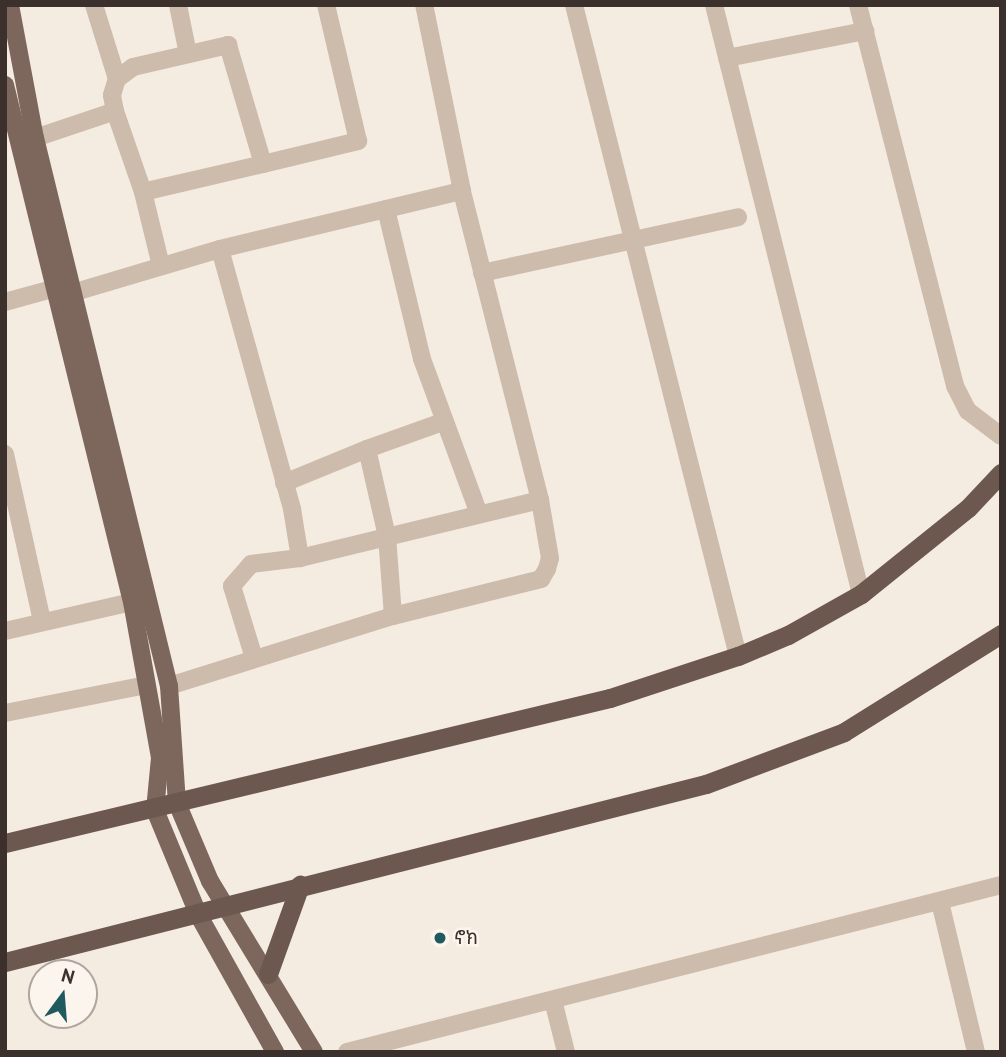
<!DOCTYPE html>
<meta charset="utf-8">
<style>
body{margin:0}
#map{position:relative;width:1006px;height:1057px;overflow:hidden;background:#f4ebe1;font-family:"PT Sans","Noto Sans Ethiopic",sans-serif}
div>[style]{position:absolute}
.minor>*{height:18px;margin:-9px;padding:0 9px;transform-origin:9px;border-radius:9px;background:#cdbbac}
.primary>*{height:18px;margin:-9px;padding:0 9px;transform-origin:9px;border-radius:9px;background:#7d675c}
.trunk>*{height:19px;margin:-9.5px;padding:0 9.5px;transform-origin:9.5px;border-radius:9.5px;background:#6c584f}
.dots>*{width:19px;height:19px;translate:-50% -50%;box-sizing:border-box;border:4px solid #fbf5ee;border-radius:50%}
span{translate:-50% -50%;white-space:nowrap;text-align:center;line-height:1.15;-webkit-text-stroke:5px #fbf5ee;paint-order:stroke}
.poi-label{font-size:19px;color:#3b302b}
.left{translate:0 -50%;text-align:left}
.frame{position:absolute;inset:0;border:7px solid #3b302b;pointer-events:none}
.north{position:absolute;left:28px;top:959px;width:70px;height:70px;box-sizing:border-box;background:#fbf5ee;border:2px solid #aea6a0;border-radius:50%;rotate:16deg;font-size:19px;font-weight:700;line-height:28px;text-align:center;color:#3b302b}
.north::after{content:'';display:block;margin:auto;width:24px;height:32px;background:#1f5a5e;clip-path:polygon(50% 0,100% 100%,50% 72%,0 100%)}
</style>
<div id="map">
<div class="minor">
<div style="left:94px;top:5px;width:77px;rotate:72.7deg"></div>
<div style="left:178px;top:5px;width:50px;rotate:78.5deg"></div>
<div style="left:574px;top:5px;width:671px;rotate:75.86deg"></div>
<div style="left:714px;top:5px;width:607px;rotate:75.99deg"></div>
<div style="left:858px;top:5px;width:393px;rotate:75.7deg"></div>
<div style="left:955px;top:386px;width:28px;rotate:63deg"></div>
<div style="left:968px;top:411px;width:41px;rotate:37.1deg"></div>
<div style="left:727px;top:58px;width:141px;rotate:-11.1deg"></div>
<div style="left:35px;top:138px;width:84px;rotate:-18.6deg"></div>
<div style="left:115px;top:111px;width:16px;rotate:-101deg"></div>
<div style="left:112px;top:95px;width:17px;rotate:-73deg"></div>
<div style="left:117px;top:79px;width:20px;rotate:-37deg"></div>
<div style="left:133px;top:67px;width:98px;rotate:-13deg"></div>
<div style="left:228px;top:45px;width:124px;rotate:73.6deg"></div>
<div style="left:263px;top:164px;width:123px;rotate:166.9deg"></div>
<div style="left:143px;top:192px;width:86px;rotate:-109.1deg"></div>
<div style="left:263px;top:164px;width:98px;rotate:-13.6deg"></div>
<div style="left:358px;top:141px;width:140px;rotate:-103.2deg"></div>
<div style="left:143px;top:192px;width:76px;rotate:76.3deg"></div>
<div style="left:386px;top:209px;width:154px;rotate:76.5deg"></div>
<div style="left:422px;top:359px;width:165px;rotate:69.8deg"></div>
<div style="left:220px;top:249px;width:270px;rotate:74.5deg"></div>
<div style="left:292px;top:509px;width:50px;rotate:80.7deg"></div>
<div style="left:482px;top:273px;width:262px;rotate:-12.3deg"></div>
<div style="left:72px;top:293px;width:154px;rotate:-16.6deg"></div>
<div style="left:220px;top:249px;width:249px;rotate:-13.5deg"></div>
<div style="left:5px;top:302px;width:53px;rotate:-15.4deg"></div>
<div style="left:367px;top:449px;width:81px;rotate:-19.6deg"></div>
<div style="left:5px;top:454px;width:171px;rotate:77.5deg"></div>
<div style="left:284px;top:483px;width:90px;rotate:-22.3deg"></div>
<div style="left:367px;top:449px;width:89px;rotate:77.1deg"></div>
<div style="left:387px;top:536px;width:80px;rotate:85.7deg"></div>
<div style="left:5px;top:631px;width:130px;rotate:-12.9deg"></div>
<div style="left:254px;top:658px;width:75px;rotate:-107deg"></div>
<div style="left:232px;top:586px;width:29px;rotate:-49deg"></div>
<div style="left:251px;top:564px;width:49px;rotate:-7deg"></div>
<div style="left:300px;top:558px;width:247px;rotate:-13.6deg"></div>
<div style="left:169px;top:686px;width:235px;rotate:-17.4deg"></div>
<div style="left:393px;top:616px;width:153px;rotate:-14deg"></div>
<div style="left:541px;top:579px;width:12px;rotate:-59deg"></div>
<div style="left:547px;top:569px;width:11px;rotate:-75deg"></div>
<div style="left:550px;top:558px;width:59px;rotate:-99.8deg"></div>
<div style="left:540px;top:500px;width:319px;rotate:-104.2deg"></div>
<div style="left:462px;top:191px;width:190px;rotate:-101.5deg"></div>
<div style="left:5px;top:713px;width:144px;rotate:-11.2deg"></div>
<div style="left:940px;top:902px;width:154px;rotate:76.5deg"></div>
<div style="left:553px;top:1000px;width:54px;rotate:76deg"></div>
<div style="left:347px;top:1052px;width:675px;rotate:-14.32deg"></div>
</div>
<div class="primary">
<div style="left:10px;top:5px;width:135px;rotate:79.4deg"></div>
<div style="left:35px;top:138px;width:564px;rotate:76.26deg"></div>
<div style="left:169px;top:686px;width:117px;rotate:86.1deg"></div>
<div style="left:177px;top:803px;width:85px;rotate:67.1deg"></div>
<div style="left:210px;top:881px;width:200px;rotate:58.7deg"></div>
<div style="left:5px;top:85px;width:532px;rotate:76.2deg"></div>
<div style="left:132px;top:602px;width:158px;rotate:79.8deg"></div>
<div style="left:160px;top:758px;width:52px;rotate:95.5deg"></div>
<div style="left:155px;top:810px;width:115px;rotate:67.5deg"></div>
<div style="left:199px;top:916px;width:156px;rotate:60.8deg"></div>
</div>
<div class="trunk">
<div style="left:5px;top:843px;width:622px;rotate:-13.48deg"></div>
<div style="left:610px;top:698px;width:135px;rotate:-18.2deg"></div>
<div style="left:738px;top:656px;width:54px;rotate:-22.8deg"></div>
<div style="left:788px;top:635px;width:84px;rotate:-29.3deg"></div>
<div style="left:861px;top:594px;width:137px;rotate:-38.8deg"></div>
<div style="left:968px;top:508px;width:48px;rotate:-46.7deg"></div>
<div style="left:5px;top:962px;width:723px;rotate:-14.25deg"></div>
<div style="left:706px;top:784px;width:147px;rotate:-20.6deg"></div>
<div style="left:844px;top:732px;width:185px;rotate:-32deg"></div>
<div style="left:268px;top:974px;width:95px;rotate:-70.2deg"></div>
</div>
<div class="dots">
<div style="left:440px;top:938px;background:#1f5a5e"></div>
</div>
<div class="poi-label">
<span class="left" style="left:454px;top:938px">ኖክ</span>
</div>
<div class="frame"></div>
<div class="north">N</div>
</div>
